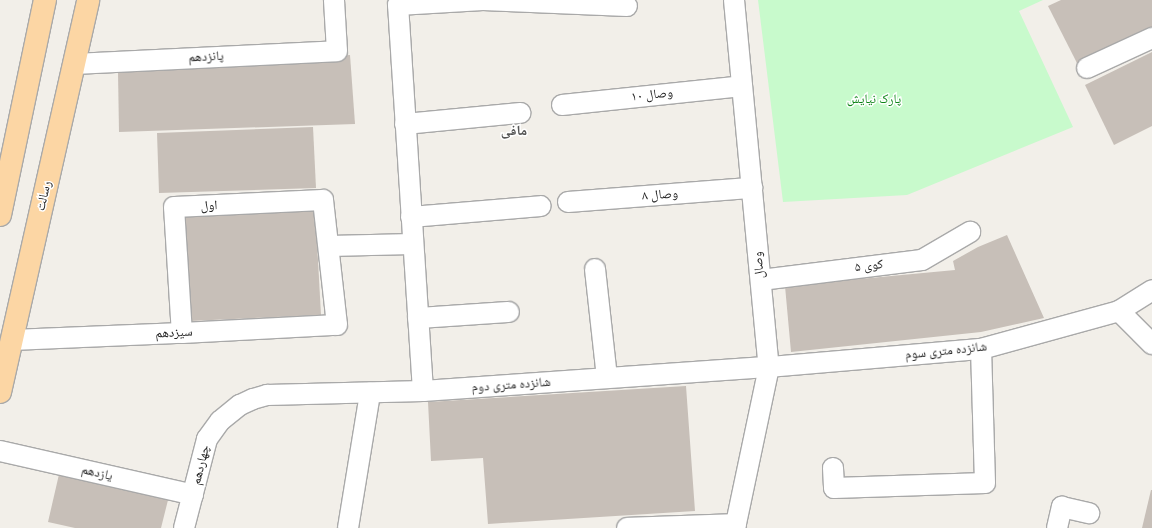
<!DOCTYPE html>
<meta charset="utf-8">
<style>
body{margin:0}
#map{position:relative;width:1152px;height:528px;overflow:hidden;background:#f2efe9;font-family:Karla,"Noto Naskh Arabic",sans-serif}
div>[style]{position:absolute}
.park>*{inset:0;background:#c8facc}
.building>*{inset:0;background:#c7bfb8}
.roads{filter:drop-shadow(1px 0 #a9a9a9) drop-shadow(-1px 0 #a9a9a9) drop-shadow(0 1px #a9a9a9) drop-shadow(0 -1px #a9a9a9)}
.minor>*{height:20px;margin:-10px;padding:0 10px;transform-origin:10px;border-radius:10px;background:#fff}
.major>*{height:22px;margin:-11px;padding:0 11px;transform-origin:11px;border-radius:11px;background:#fcd6a4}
span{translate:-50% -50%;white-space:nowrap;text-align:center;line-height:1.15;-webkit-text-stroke:3px #fff;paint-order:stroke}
.street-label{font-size:13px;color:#222}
.park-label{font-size:13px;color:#0c8416}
.neighbourhood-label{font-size:14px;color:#555;font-weight:700}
</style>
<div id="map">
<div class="park">
<div style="clip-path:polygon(758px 0,1043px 0,1019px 11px,1073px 127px,907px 195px,783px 202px)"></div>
</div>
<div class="building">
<div style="clip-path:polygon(1061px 0,1152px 0,1152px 31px,1079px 67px,1048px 6px)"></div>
<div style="clip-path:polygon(1152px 52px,1152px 126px,1114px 145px,1085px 85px)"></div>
<div style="clip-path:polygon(350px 55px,355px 124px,119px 132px,118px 72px)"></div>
<div style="clip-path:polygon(313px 127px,316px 188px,159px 193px,157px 133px)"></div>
<div style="clip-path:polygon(315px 206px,321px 315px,190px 321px,185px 213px)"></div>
<div style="clip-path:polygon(1007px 235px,1044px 318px,981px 332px,791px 352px,785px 286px,955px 270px,953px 261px,978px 247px)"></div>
<div style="clip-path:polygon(686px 386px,695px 511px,488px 524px,483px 458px,431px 461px,428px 402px)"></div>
<div style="clip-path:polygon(60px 470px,169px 496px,161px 528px,75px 528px,48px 522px)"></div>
<div style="clip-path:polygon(1152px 490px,1152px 528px,1142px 528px,1151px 490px)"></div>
</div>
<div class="roads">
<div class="minor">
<div style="left:734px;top:0;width:369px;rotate:84.6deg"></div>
<div style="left:769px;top:367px;width:165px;rotate:101.9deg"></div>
<div style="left:74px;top:64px;width:263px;rotate:-2.8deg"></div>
<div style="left:337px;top:51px;width:51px;rotate:-93.4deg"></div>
<div style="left:1087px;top:68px;width:72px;rotate:-24.8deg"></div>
<div style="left:562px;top:105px;width:181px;rotate:-6deg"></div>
<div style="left:405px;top:124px;width:116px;rotate:-5.5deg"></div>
<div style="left:568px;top:202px;width:185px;rotate:-4.4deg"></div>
<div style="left:411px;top:217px;width:130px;rotate:-4.8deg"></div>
<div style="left:329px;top:246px;width:84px;rotate:-1.4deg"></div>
<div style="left:595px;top:269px;width:109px;rotate:83.7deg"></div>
<div style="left:761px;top:280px;width:162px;rotate:-7.1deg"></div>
<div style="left:922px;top:260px;width:56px;rotate:-30.3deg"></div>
<div style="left:1119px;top:311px;width:47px;rotate:45deg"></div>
<div style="left:418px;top:318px;width:91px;rotate:-3.8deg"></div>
<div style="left:12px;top:340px;width:170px;rotate:-2.4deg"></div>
<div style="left:182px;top:333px;width:155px;rotate:-3deg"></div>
<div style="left:337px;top:325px;width:126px;rotate:-96.4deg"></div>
<div style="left:323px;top:200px;width:149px;rotate:177.3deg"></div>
<div style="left:174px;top:207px;width:126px;rotate:86.4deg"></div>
<div style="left:423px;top:391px;width:387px;rotate:-93.7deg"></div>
<div style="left:398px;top:5px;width:85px;rotate:-3.4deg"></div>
<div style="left:483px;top:0;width:144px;rotate:2.4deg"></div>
<div style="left:0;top:451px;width:198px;rotate:12.8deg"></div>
<div style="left:833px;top:468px;width:20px;rotate:87deg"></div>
<div style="left:834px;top:488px;width:151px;rotate:-1.9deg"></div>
<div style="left:985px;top:483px;width:134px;rotate:-91.7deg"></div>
<div style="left:184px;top:528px;width:92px;rotate:-75.5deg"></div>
<div style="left:207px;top:439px;width:22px;rotate:-54deg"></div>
<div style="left:220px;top:421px;width:26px;rotate:-39deg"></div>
<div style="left:240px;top:405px;width:14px;rotate:-25deg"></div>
<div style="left:253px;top:399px;width:15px;rotate:-16deg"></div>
<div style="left:267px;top:395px;width:156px;rotate:-1.5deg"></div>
<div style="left:423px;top:391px;width:347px;rotate:-4deg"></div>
<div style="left:769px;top:367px;width:213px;rotate:-4.9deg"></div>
<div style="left:981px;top:349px;width:143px;rotate:-15.4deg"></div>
<div style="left:1119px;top:311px;width:39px;rotate:-32deg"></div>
<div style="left:348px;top:528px;width:137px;rotate:-80.7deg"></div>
<div style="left:627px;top:528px;width:109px;rotate:-2.1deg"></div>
<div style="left:1057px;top:528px;width:22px;rotate:-77deg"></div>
<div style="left:1062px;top:507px;width:28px;rotate:13deg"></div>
</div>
<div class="major">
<div style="left:0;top:215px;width:220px;rotate:-78.2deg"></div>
<div style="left:0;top:392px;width:402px;rotate:-77.3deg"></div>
</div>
</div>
<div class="street-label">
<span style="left:206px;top:57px;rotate:-3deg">پانزدهم</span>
<span style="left:652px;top:95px;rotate:-6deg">وصال ۱۰</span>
<span style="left:660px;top:195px;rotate:-4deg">وصال ۸</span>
<span style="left:44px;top:196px;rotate:-77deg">رسالت</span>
<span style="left:209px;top:206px;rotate:-3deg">اول</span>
<span style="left:759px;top:265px;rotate:-95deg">وصال</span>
<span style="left:869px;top:266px;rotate:-7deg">کوی ۵</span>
<span style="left:174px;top:333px;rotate:-3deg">سیزدهم</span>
<span style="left:946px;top:351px;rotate:-6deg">شانزده متری سوم</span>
<span style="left:511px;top:385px;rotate:-4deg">شانزده متری دوم</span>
<span style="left:201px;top:465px;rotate:-76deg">چهاردهم</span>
<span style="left:97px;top:473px;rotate:13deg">یازدهم</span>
</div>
<div class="park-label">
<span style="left:874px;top:99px">پارک نیایش</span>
</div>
<div class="neighbourhood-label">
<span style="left:514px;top:131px">مافی</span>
</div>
</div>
